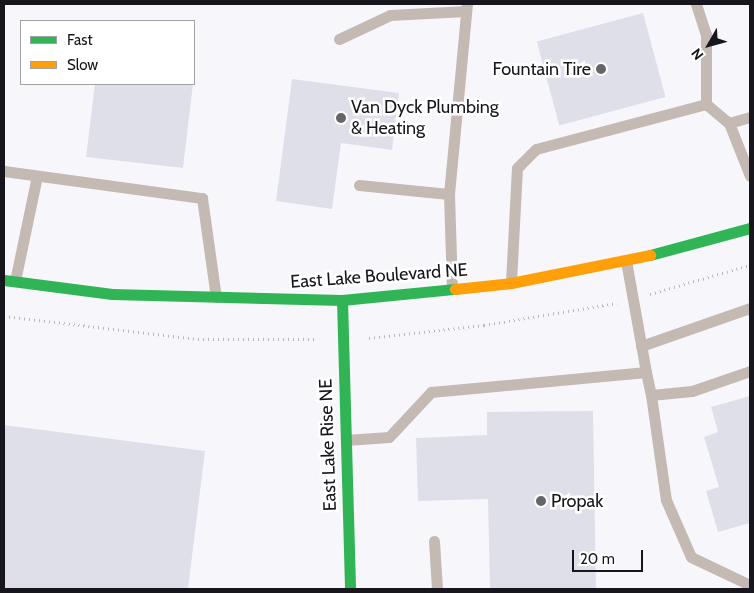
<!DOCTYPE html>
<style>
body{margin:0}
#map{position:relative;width:754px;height:593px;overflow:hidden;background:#f7f7fb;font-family:Cabin,sans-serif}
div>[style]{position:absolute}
.building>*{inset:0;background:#dfdfea;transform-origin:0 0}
.path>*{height:3px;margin-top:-1.5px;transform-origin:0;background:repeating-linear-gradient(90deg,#bcb7b5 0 1px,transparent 0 5px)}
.lane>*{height:11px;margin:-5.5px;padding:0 5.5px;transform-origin:5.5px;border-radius:5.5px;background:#c4bab3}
.fast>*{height:11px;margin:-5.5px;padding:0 5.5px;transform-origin:5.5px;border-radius:5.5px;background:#30b455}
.slow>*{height:11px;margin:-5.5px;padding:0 5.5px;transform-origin:5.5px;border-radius:5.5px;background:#ff9f0a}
.dots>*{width:14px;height:14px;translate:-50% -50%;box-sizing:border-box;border:2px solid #fff;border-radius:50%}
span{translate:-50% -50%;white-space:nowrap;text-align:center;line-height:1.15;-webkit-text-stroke:5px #fff;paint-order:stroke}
.poi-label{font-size:18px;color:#16161c}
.right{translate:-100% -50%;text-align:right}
.left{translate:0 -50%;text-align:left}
.street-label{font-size:18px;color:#16161c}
.frame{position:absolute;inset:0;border:5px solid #16161c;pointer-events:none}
.legend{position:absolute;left:20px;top:20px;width:175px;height:65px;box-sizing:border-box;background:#fff;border:1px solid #a2a2a4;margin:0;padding:6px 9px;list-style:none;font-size:15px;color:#16161c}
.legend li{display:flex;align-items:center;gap:10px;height:25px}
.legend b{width:25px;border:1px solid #a2a2a4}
.north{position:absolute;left:684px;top:20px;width:50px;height:50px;-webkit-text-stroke:4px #fff;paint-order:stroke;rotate:232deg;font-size:14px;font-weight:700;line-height:20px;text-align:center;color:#16161c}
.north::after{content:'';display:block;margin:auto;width:18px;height:22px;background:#16161c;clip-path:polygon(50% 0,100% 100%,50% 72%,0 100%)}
.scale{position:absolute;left:572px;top:550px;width:71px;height:22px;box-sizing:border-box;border:2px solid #16161c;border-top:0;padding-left:6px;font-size:15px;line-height:18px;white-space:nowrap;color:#16161c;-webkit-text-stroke:4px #fff;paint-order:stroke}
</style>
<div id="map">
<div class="building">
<i style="left:643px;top:13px;width:87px;height:110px;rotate:75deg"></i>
<i style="clip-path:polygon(292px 79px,399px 93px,392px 150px,341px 143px,332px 209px,276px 201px)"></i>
<i style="clip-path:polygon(95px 84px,193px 84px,183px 168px,86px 157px)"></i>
<i style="clip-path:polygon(750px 396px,750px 523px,718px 532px,706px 491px,719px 487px,704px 437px,718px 432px,711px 407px)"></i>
<i style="clip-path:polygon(593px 411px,596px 589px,490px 589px,488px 499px,418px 501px,416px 438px,487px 435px,487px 412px)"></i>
<i style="clip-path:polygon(4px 425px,205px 451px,188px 589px,4px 589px)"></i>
</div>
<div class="path">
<i style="left:650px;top:294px;width:104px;rotate:-16.2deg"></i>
<i style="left:4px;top:316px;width:195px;rotate:6.8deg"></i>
<i style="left:198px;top:339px;width:120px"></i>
<i style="left:369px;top:338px;width:116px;rotate:-6.4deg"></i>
<i style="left:484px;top:325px;width:135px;rotate:-9.4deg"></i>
</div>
<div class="lane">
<i style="left:696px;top:4px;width:32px;rotate:72deg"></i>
<i style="left:706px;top:34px;width:70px;rotate:90deg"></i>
<i style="left:339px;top:39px;width:56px;rotate:-25.2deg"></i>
<i style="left:390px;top:15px;width:76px;rotate:-3deg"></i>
<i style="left:729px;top:123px;width:22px;rotate:-16deg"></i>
<i style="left:4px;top:171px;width:200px;rotate:7.8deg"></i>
<i style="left:202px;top:198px;width:100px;rotate:82deg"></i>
<i style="left:359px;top:185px;width:90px;rotate:5.7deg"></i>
<i style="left:449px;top:194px;width:94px;rotate:88.2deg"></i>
<i style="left:449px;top:194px;width:191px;rotate:-84.6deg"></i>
<i style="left:15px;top:281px;width:107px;rotate:-78.2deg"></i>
<i style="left:511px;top:282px;width:114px;rotate:-87deg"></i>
<i style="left:517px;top:168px;width:27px;rotate:-45deg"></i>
<i style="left:536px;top:149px;width:176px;rotate:-14.8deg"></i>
<i style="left:706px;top:104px;width:30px;rotate:40deg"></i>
<i style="left:729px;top:123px;width:57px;rotate:68.4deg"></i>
<i style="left:641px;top:346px;width:115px;rotate:-19.2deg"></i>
<i style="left:646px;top:372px;width:24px;rotate:78deg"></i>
<i style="left:651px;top:395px;width:41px;rotate:-5.6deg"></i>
<i style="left:692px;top:391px;width:61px;rotate:-19deg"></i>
<i style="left:651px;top:395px;width:106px;rotate:81.9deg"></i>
<i style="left:666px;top:500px;width:62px;rotate:66.3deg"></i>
<i style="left:691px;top:557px;width:65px;rotate:25.4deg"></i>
<i style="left:346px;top:440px;width:43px;rotate:-4deg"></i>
<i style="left:389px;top:437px;width:62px;rotate:-47deg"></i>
<i style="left:431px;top:392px;width:216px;rotate:-5.3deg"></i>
<i style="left:646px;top:372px;width:113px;rotate:-100.2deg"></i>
<i style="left:434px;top:541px;width:48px;rotate:86.4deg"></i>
</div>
<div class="fast">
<i style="left:650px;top:255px;width:104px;rotate:-15.1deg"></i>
<i style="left:4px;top:280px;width:109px;rotate:7.4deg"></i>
<i style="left:112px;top:294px;width:230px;rotate:1.5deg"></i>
<i style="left:342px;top:300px;width:114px;rotate:-5.6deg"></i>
<i style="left:342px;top:300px;width:289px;rotate:88.4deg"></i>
</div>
<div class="slow">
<i style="left:455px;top:289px;width:56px;rotate:-6.1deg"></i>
<i style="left:511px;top:283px;width:142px;rotate:-11.4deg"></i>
</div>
<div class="dots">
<i style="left:601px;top:69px;background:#65656a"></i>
<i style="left:341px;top:118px;background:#65656a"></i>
<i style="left:541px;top:501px;background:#65656a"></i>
</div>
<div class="poi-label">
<span class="right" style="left:591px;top:69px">Fountain Tire</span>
<span class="left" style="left:351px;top:118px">Van Dyck Plumbing<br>&amp; Heating</span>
<span class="left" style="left:551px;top:501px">Propak</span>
</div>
<div class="street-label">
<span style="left:379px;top:276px;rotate:-4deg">East Lake Boulevard NE</span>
<span style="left:328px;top:445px;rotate:-92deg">East Lake Rise NE</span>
</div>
<div class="frame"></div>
<ul class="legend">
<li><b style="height:6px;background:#30b455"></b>Fast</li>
<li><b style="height:6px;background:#ff9f0a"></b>Slow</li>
</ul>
<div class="north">N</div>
<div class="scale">20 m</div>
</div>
